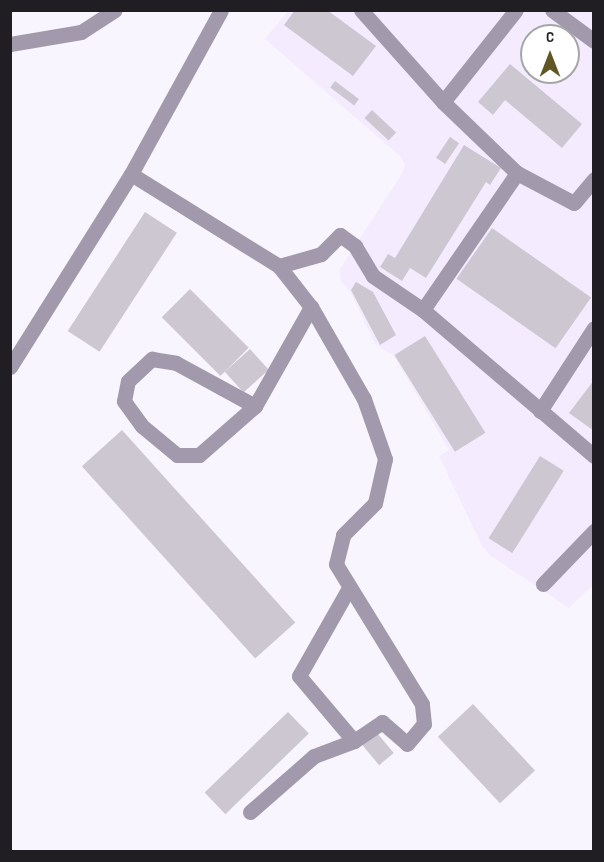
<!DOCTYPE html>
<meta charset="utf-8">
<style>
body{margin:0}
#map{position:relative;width:604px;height:862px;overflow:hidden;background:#f9f5fe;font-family:"Sofia Sans Condensed",sans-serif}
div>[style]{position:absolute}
.built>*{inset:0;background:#f5ebfe}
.building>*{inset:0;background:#cdc7d2;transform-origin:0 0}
.minor>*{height:15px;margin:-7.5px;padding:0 7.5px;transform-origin:7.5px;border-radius:7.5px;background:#a399ac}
span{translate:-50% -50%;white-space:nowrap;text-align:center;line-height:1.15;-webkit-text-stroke:5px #fff;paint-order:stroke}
.frame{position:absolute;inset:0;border:12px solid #201e22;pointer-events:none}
.north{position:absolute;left:520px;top:24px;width:60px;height:60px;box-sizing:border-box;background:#fff;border:2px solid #a6a5a7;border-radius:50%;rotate:0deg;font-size:16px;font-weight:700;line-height:24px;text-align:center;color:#201e22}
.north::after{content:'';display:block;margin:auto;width:21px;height:27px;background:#605623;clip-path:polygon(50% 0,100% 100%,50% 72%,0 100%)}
</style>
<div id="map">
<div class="built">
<i style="clip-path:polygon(evenodd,288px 11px,593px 11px,594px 584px,569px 608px,491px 556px,482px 546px,439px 456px,449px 450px,394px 356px,375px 344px,350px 291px,341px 281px,339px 270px,400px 177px,405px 166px,402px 158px,265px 39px,288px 11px,532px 36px,568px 36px,568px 72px,532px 72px,532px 36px)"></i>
</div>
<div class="building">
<i style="clip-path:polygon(295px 10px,327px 10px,376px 46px,353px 76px,284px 25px)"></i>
<i style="clip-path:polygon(510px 64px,582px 124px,562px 148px,505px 100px,493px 115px,478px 102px)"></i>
<i style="left:335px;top:81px;width:30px;height:8px;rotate:37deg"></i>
<i style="left:372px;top:110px;width:33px;height:11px;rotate:43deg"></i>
<i style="left:450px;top:137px;width:11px;height:25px;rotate:34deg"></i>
<i style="clip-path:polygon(464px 145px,501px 168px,490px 185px,486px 182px,426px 278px,410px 268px,402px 281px,380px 267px,388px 254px,395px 258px)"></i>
<i style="left:145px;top:212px;width:38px;height:142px;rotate:33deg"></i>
<i style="left:492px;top:228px;width:121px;height:62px;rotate:35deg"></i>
<i style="clip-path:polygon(356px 282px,373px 292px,396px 335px,380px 345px,351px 290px)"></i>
<i style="left:190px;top:289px;width:83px;height:40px;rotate:45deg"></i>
<i style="left:425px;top:336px;width:114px;height:36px;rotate:58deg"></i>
<i style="left:250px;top:349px;width:28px;height:34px;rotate:48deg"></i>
<i style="clip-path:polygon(594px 380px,594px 431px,569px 413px)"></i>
<i style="left:122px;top:430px;width:259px;height:54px;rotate:48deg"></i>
<i style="left:540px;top:456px;width:28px;height:97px;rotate:32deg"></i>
<i style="left:473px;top:704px;width:91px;height:48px;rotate:47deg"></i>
<i style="left:288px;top:712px;width:30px;height:116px;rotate:46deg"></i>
<i style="left:377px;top:733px;width:26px;height:19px;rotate:50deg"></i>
</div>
<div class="minor">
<i style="left:361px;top:10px;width:123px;rotate:48.3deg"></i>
<i style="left:443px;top:102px;width:103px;rotate:43.8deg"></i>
<i style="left:517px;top:173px;width:166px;rotate:124.5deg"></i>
<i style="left:423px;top:310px;width:225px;rotate:40.5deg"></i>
<i style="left:552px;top:10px;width:52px;rotate:36.4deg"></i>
<i style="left:10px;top:44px;width:72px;rotate:-9.6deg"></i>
<i style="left:81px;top:32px;width:40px;rotate:-32.9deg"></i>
<i style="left:443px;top:102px;width:117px;rotate:-51.6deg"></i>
<i style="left:517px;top:173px;width:64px;rotate:27.8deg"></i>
<i style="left:574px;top:203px;width:31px;rotate:-50deg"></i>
<i style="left:131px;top:174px;width:174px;rotate:31.9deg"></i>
<i style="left:279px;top:266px;width:44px;rotate:-15.9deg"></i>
<i style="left:321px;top:254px;width:27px;rotate:-45deg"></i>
<i style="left:340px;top:235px;width:19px;rotate:36deg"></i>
<i style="left:355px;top:246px;width:35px;rotate:59deg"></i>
<i style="left:373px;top:276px;width:60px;rotate:34.2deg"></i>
<i style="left:10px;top:367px;width:228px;rotate:-57.9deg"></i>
<i style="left:131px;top:174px;width:187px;rotate:-61.2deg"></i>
<i style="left:255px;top:406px;width:74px;rotate:138.8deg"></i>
<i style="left:199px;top:455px;width:22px;rotate:180deg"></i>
<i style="left:177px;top:455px;width:45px;rotate:-140.4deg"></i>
<i style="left:142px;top:426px;width:31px;rotate:-126deg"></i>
<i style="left:124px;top:401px;width:20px;rotate:-79deg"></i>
<i style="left:128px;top:381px;width:33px;rotate:-43deg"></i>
<i style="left:152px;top:359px;width:24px;rotate:9deg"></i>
<i style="left:176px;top:363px;width:90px;rotate:28.6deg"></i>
<i style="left:255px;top:406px;width:114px;rotate:-60.5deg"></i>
<i style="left:311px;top:307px;width:52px;rotate:-128deg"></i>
<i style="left:540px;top:411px;width:99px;rotate:-57deg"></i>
<i style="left:543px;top:584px;width:74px;rotate:-46.1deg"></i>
<i style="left:349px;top:588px;width:101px;rotate:119.6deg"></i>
<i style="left:299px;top:676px;width:85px;rotate:49.8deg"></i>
<i style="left:250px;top:812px;width:85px;rotate:-41.2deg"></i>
<i style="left:314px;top:756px;width:43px;rotate:-20.6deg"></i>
<i style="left:354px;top:741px;width:34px;rotate:-34deg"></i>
<i style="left:382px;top:722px;width:33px;rotate:41deg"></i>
<i style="left:407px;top:744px;width:26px;rotate:-50deg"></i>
<i style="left:424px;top:724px;width:20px;rotate:-96deg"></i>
<i style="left:422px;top:704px;width:164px;rotate:-121.6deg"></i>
<i style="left:336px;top:564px;width:30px;rotate:-76deg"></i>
<i style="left:343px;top:535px;width:45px;rotate:-45deg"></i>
<i style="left:375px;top:503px;width:45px;rotate:-77.2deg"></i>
<i style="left:385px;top:459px;width:64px;rotate:-109.3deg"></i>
<i style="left:364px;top:399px;width:106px;rotate:-119.9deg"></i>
</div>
<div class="frame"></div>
<div class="north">С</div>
</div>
